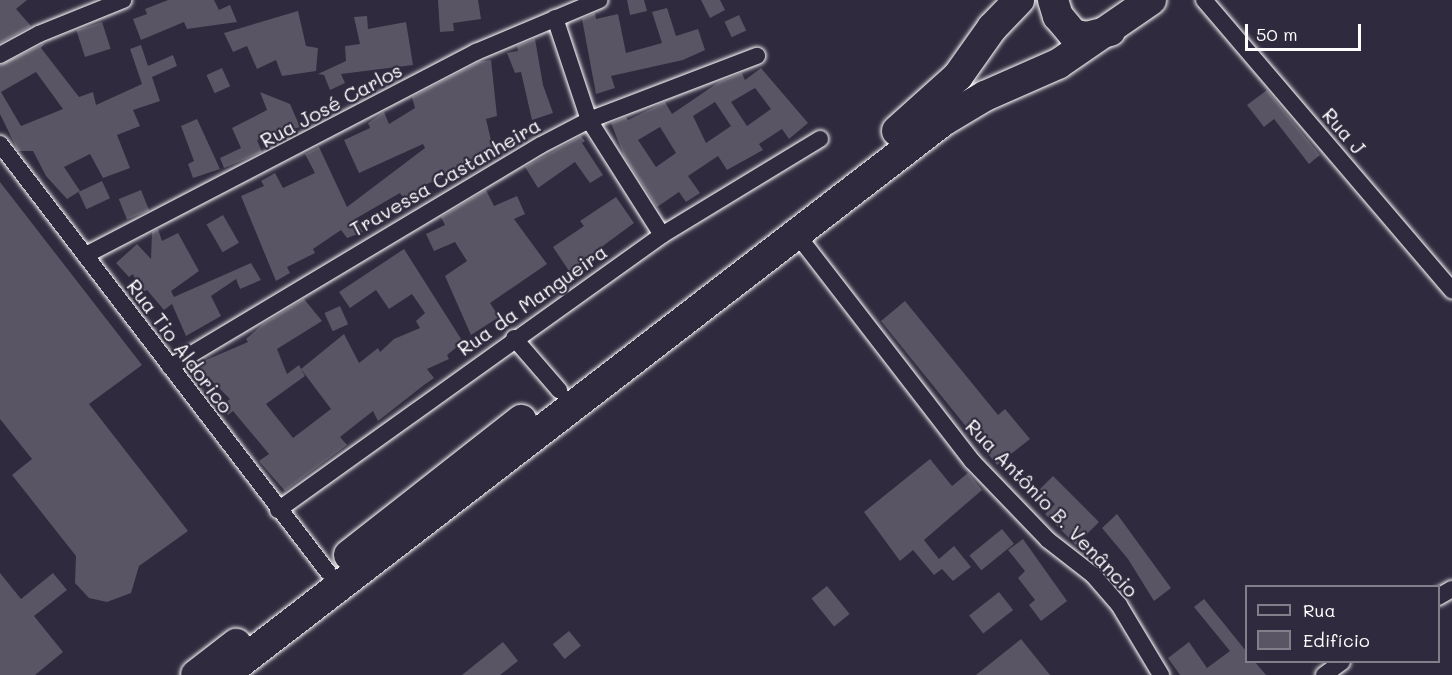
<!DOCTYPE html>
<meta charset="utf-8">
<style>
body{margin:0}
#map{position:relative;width:1452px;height:675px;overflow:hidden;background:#2f2a3d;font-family:Mali,sans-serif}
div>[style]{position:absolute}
.building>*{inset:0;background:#595564;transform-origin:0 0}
.roads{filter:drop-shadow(0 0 2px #fff) drop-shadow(0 0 2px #fff)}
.street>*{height:16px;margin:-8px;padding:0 8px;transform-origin:8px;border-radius:8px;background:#2f2a3d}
.highway>*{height:30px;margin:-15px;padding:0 15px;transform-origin:15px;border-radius:15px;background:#2f2a3d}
span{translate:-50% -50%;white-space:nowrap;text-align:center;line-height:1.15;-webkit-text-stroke:4.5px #2f2a3d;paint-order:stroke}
.street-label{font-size:20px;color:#fff}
.legend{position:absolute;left:1245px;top:585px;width:195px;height:78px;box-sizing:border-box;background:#2f2a3d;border:2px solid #827f8b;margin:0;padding:8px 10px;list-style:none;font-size:18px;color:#fff}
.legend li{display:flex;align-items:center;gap:12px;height:30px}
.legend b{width:30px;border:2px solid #827f8b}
.scale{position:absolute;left:1245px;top:24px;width:116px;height:27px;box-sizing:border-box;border:3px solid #fff;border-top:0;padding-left:8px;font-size:18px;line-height:21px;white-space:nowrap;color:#fff;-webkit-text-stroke:4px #2f2a3d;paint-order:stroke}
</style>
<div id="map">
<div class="building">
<i style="clip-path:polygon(0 0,27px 0,16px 9px,31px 26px,0 43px)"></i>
<i style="clip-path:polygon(168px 0,214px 0,219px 10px,230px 5px,237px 22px,187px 29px,184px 22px,141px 40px,133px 19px,147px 14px,145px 9px)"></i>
<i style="clip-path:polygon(438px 0,478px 0,481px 19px,453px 23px,454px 31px,440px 32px)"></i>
<i style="clip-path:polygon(627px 0,644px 0,647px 11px,630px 15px)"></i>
<i style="clip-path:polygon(701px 0,720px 0,725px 10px,710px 18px)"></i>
<i style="clip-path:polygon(667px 8px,676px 36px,698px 29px,705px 50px,683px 60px,611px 76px,615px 88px,596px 94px,582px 19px,595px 13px,596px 19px,618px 14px,626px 53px,662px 43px,652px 12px)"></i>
<i style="clip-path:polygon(298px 11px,306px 46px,318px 48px,316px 71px,282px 76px,276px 60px,257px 69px,247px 46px,233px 52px,224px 33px)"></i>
<i style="left:739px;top:15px;width:17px;height:16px;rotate:65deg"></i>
<i style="clip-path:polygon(367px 16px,368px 29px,406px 22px,413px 65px,341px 74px,345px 83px,330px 90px,324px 75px,318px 74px,346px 61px,345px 46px,360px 44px,354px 17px)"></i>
<i style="left:102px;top:22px;width:28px;height:27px;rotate:72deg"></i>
<i style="clip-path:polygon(535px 39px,543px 85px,553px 113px,532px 120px,521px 72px,515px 73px,507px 53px,518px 51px,517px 46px)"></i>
<i style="clip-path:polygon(evenodd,45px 43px,41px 48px,79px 97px,93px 92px,96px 105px,142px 84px,130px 49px,141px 45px,148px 66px,173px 55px,177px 66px,152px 77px,160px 101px,133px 110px,140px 126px,117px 135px,130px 168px,103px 178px,90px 154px,64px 167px,80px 191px,67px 199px,46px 176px,33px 151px,18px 151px,0 114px,0 65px,45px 43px,36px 72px,63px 109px,21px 126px,1px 92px,36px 72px)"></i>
<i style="clip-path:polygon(491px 60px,497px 116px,486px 119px,494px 153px,425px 185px,406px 202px,400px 193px,355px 219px,363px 232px,347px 238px,341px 230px,313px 249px,315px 253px,287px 267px,290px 273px,276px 281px,241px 196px,264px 186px,261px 181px,275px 173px,283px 188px,315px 173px,305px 154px,319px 147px,347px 207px,425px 148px,423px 144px,359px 173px,344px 140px,370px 128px,368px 123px,384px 112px,389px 124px,415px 108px,412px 97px,479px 62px)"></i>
<i style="left:222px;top:68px;width:20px;height:17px;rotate:66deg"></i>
<i style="clip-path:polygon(evenodd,761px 68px,808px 123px,789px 139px,782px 129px,759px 144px,763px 150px,727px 170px,718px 156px,688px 176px,700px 193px,686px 202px,679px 192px,657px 207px,624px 156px,611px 123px,626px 117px,628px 120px,665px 102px,672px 114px,719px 82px,742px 73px,745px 80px,761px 68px,755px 88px,771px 109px,747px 126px,731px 102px,755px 88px,761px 68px,715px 102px,731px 126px,706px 143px,693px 116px,715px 102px,761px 68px,660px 127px,676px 153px,656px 167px,638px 140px,660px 127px)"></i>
<i style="clip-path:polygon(1267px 90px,1320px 155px,1309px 164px,1274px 119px,1264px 127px,1247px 105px)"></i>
<i style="clip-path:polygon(260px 92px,290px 104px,300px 127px,257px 140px,262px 152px,224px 168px,220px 158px,241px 148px,232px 128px,267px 110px)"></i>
<i style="clip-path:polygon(197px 119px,220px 169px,193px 178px,188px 164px,194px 161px,181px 126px)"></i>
<i style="clip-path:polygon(581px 136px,585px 141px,582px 143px,603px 175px,590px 183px,575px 162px,538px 188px,525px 167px)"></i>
<i style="left:102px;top:181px;width:19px;height:26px;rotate:65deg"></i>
<i style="clip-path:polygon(0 182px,142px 365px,89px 404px,188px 531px,139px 566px,131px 593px,107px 602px,89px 598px,75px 583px,76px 556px,12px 475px,32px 459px,0 419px)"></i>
<i style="left:141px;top:190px;width:22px;height:24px;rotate:68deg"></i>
<i style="clip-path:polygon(486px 190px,494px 206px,517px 196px,525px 214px,514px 219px,547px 264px,490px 303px,499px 317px,471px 335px,445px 276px,467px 261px,455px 242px,434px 251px,426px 234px,445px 225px,441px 217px)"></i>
<i style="clip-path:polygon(616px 197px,634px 223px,569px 271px,553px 247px,584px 226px,580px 221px)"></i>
<i style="left:223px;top:215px;width:32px;height:19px;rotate:60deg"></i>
<i style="clip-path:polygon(158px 229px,162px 241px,178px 233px,199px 271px,171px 291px,174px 297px,251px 263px,261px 280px,240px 289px,236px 279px,211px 296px,221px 316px,186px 336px,172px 304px,164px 310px,147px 290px,141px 293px,133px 274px,129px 277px,116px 263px,137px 244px,151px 259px,152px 232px)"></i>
<i style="clip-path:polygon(evenodd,404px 249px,463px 342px,447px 355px,449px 359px,427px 369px,434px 378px,424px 385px,378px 421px,373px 411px,340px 437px,347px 445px,285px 491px,259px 461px,269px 454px,233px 411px,228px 415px,221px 406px,230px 399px,210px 379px,205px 382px,197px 364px,248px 342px,246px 339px,263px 324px,304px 299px,322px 321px,277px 349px,287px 374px,299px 365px,301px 369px,344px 334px,359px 363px,378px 348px,380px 352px,394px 339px,420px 328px,416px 321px,425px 313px,412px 294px,389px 309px,376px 290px,350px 308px,339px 292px,404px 249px,301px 369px,331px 409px,293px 438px,266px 404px,305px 376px,301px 369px)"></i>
<i style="clip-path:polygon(905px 301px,998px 415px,1005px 409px,1030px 439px,997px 465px,881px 321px)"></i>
<i style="left:340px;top:306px;width:20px;height:17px;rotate:66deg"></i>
<i style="clip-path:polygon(930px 459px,952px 486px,968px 473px,982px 490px,924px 540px,939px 559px,954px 546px,971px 567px,953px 581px,942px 569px,934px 575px,913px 550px,900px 561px,864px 512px)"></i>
<i style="clip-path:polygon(1053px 476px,1099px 522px,1076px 545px,1045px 514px,1055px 504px,1040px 489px)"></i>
<i style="clip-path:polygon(1117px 514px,1171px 588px,1154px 601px,1128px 559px,1102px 528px)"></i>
<i style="left:1002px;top:529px;width:19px;height:42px;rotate:51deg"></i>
<i style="clip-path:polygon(1023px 539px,1067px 601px,1041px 621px,1029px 605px,1035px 600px,1018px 578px,1025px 571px,1008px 550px)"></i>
<i style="clip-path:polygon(0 573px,21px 599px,53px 573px,67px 590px,34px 616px,63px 652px,35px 675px,0 675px)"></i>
<i style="left:827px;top:586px;width:36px;height:20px;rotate:51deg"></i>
<i style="left:999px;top:592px;width:23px;height:38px;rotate:52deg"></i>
<i style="clip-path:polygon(1204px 599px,1246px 651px,1246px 662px,1255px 662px,1266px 675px,1180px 675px,1168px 658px,1189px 642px,1207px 668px,1230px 651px,1194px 607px)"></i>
<i style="left:569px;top:631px;width:19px;height:21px;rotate:51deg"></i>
<i style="clip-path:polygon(1021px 639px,1050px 675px,976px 675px)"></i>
<i style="clip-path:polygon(503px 642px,518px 661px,500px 675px,462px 675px)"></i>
</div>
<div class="roads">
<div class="street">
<i style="left:1204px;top:0;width:382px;rotate:49.5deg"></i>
<i style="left:555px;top:18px;width:108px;rotate:71.6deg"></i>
<i style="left:589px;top:120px;width:136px;rotate:57.6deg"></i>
<i style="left:0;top:55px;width:44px;rotate:-28.3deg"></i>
<i style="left:39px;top:34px;width:91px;rotate:-22deg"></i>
<i style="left:0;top:144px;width:539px;rotate:52.54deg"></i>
<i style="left:795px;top:232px;width:289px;rotate:52.3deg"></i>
<i style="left:972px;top:461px;width:110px;rotate:46.1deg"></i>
<i style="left:1048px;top:540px;width:57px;rotate:37.9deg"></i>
<i style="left:1093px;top:575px;width:40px;rotate:49deg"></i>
<i style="left:1119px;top:605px;width:82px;rotate:59deg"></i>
<i style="left:86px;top:255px;width:440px;rotate:-27.5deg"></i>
<i style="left:476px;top:52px;width:134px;rotate:-22.8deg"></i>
<i style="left:514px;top:338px;width:69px;rotate:49.1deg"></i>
<i style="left:170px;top:367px;width:432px;rotate:-30.9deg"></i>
<i style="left:541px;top:145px;width:54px;rotate:-27.5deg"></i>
<i style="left:589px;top:120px;width:180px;rotate:-20.9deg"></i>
<i style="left:278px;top:510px;width:472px;rotate:-35.6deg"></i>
<i style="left:662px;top:235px;width:185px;rotate:-31.3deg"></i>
<i style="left:1438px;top:597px;width:16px;rotate:-30deg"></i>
<i style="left:1324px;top:675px;width:22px;rotate:-36deg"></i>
</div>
<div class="highway">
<i style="left:1053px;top:0;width:17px;rotate:73deg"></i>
<i style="left:1058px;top:16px;width:23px;rotate:50deg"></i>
<i style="left:1073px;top:34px;width:13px;rotate:13deg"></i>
<i style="left:1086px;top:37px;width:25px;rotate:-14deg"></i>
<i style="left:897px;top:131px;width:82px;rotate:-42deg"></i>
<i style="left:958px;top:76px;width:59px;rotate:-54.7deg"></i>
<i style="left:992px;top:28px;width:39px;rotate:-46deg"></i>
<i style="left:349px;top:555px;width:219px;rotate:-38.1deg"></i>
<i style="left:196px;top:675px;width:51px;rotate:-37.8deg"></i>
<i style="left:224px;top:675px;width:908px;rotate:-37.61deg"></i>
<i style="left:943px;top:121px;width:49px;rotate:-30.8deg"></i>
<i style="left:985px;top:96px;width:80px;rotate:-23.7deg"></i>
<i style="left:1058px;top:64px;width:113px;rotate:-34.5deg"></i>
</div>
</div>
<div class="street-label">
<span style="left:331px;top:105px;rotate:-28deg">Rua José Carlos</span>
<span style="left:1344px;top:131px;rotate:49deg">Rua J</span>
<span style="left:445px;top:177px;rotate:-30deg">Travessa Castanheira</span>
<span style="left:532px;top:300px;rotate:-35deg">Rua da Mangueira</span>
<span style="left:180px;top:346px;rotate:53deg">Rua Tio Aldorico</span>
<span style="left:1052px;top:508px;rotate:46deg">Rua Antônio B. Venâncio</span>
</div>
<ul class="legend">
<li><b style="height:8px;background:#2f2a3d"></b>Rua</li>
<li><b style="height:16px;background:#595564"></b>Edifício</li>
</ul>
<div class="scale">50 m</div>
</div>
